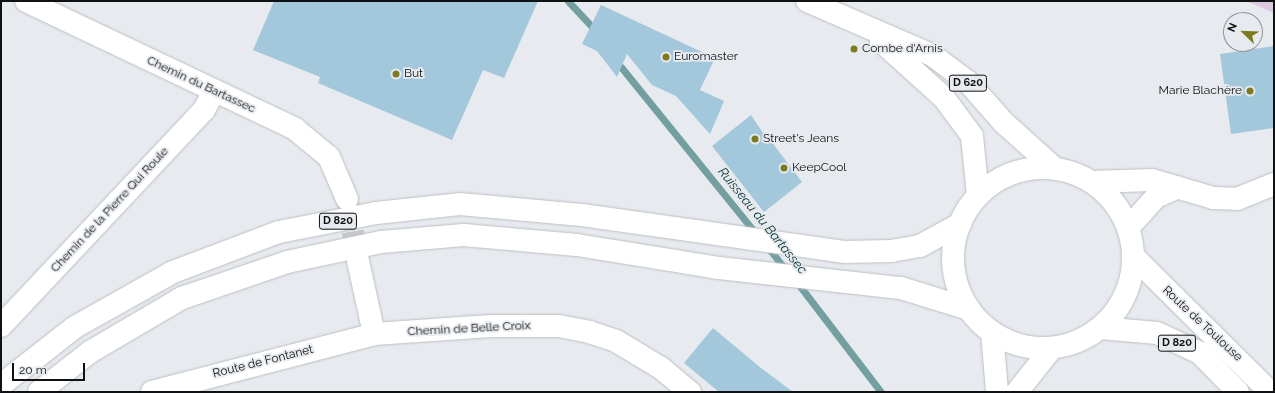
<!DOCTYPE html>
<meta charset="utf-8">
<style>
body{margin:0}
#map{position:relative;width:1275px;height:393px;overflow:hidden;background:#e7eaee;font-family:Raleway,sans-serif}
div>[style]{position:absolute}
.green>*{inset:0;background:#dcc9df}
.stream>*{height:7px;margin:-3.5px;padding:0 3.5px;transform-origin:3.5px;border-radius:3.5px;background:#739fa1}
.building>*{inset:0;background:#a3c8db}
.minor-tunnel>*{height:22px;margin-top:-11px;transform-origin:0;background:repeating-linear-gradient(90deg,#c7c9cd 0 22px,transparent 0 33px)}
.roads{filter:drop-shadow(0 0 1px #bdbfc3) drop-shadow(0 0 1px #bdbfc3)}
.minor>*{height:22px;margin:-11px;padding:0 11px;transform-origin:11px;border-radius:11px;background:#fff}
.primary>*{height:22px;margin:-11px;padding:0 11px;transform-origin:11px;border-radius:11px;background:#fff}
.primary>.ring{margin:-11px;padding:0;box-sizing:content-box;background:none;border:22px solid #fff;border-radius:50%}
.dots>*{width:11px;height:11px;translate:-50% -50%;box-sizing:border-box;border:2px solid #e7eaee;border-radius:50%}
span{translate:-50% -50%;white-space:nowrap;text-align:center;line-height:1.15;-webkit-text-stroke:3.5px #e7eaee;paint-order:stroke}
.shield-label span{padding:1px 3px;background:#e7eaee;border:1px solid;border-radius:3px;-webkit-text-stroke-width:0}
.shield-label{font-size:11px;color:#101112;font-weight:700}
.poi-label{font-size:12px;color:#101112}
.left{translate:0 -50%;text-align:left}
.right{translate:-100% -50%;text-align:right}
.street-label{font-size:12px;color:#101112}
.water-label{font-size:13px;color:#033234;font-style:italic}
.frame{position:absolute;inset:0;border:2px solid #101112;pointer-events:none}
.north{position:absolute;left:1223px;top:12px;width:40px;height:40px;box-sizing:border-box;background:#e7eaee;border:1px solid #919396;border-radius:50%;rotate:293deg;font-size:11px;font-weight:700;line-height:16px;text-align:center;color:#101112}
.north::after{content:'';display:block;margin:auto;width:14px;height:18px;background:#7d7b22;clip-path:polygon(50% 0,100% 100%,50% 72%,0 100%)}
.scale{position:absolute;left:12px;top:363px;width:73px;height:18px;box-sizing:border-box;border:2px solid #101112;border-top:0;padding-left:5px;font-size:12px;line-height:14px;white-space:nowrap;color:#101112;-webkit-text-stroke:3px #e7eaee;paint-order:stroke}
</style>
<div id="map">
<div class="green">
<i style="clip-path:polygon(1246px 1px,1274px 1px,1274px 13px)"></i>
</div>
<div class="stream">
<i style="left:568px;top:1px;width:34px;rotate:47deg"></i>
<i style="left:621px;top:67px;width:216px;rotate:51deg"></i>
<i style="left:767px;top:246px;width:31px;rotate:52deg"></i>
<i style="left:796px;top:281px;width:140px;rotate:52.6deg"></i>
</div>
<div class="building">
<i style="clip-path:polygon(274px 1px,538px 1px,504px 78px,483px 70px,452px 140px,318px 83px,320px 77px,253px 50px)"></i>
<i style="clip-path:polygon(601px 5px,715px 58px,700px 90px,724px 101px,710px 134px,676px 96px,652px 85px,627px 54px,617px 77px,597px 51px,582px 44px)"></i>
<i style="clip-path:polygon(1274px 46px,1274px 128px,1231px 134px,1220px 54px)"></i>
<i style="clip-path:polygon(751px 115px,765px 136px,774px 137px,774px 145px,802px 182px,764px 212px,712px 146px)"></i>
<i style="clip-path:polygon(713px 328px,761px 368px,793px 392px,719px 392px,684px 363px)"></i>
</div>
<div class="minor-tunnel">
<i style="left:347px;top:199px;width:63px;rotate:79.9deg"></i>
</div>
<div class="roads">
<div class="minor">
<i style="left:26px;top:1px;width:298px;rotate:25.4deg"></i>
<i style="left:295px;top:129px;width:44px;rotate:39.5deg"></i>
<i style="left:329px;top:157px;width:46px;rotate:66.8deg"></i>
<i style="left:1092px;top:182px;width:60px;rotate:-1.9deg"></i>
<i style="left:1152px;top:180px;width:64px;rotate:16.4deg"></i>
<i style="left:1213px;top:198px;width:24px;rotate:2deg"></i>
<i style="left:1237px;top:199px;width:40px;rotate:-22deg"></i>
<i style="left:1128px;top:228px;width:42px;rotate:-47.9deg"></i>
<i style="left:1156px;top:197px;width:24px;rotate:-24deg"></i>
<i style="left:358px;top:261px;width:75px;rotate:77.6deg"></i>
<i style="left:1px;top:326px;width:296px;rotate:-46.8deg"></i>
<i style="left:204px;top:110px;width:21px;rotate:-62deg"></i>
<i style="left:992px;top:332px;width:60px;rotate:85.2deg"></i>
<i style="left:152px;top:392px;width:229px;rotate:-14.6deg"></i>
<i style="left:374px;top:334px;width:117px;rotate:-3.9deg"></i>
<i style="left:491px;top:326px;width:68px"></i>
<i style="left:559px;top:326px;width:31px;rotate:11deg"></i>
<i style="left:589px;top:332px;width:28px;rotate:18deg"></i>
<i style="left:616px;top:341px;width:52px;rotate:31deg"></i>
<i style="left:661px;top:368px;width:38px;rotate:40deg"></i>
<i style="left:1017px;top:392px;width:56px;rotate:-51.5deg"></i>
</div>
<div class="primary">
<i style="left:807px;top:1px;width:136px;rotate:23.4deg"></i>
<i style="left:932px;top:55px;width:44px;rotate:36.6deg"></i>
<i style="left:967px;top:81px;width:55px;rotate:48.7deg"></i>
<i style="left:1003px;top:122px;width:69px;rotate:42deg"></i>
<i style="left:881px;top:41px;width:85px;rotate:42.1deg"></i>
<i style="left:944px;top:98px;width:47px;rotate:53.6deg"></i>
<i style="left:972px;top:136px;width:60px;rotate:84.3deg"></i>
<i class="ring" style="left:953px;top:168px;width:158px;height:158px"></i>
<i style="left:1133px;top:256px;width:193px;rotate:44.8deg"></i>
<i style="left:1100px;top:328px;width:57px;rotate:5deg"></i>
<i style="left:1157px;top:333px;width:47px;rotate:24.9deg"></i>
<i style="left:1200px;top:353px;width:54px;rotate:45.7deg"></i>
<i style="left:1px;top:385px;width:94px;rotate:-38.1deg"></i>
<i style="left:75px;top:327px;width:112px;rotate:-29.3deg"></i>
<i style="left:173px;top:272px;width:113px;rotate:-20.7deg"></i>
<i style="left:279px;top:232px;width:99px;rotate:-11.1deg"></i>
<i style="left:376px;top:213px;width:84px;rotate:-6.1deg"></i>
<i style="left:460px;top:204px;width:122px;rotate:5.2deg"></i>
<i style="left:582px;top:215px;width:266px;rotate:8deg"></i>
<i style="left:845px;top:252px;width:46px;rotate:-1.2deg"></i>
<i style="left:891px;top:251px;width:29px;rotate:-10deg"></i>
<i style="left:920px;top:246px;width:46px;rotate:-28.8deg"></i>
<i style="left:39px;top:392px;width:65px;rotate:-38.1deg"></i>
<i style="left:90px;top:352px;width:107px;rotate:-30.4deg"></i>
<i style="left:182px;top:298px;width:111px;rotate:-18.9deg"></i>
<i style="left:287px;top:262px;width:96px;rotate:-12deg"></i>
<i style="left:381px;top:242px;width:83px;rotate:-4.8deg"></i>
<i style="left:464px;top:235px;width:113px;rotate:5.1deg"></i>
<i style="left:577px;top:245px;width:144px;rotate:9.2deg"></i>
<i style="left:719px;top:268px;width:183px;rotate:6.3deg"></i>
<i style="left:901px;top:288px;width:71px;rotate:17.2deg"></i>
</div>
</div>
<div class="dots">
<i style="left:854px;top:49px;background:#7d7b22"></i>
<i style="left:666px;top:57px;background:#7d7b22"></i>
<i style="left:396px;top:74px;background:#7d7b22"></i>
<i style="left:1250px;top:91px;background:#7d7b22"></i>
<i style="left:755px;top:139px;background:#7d7b22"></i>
<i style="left:784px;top:168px;background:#7d7b22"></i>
</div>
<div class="shield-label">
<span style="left:968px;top:83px">D 620</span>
<span style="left:338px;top:221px">D 820</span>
<span style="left:1177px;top:343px">D 820</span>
</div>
<div class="poi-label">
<span class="left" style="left:862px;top:49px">Combe d'Arnis</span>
<span class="left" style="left:674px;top:57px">Euromaster</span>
<span class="left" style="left:404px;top:74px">But</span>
<span class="right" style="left:1242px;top:91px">Marie Blachère</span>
<span class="left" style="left:763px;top:139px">Street's Jeans</span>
<span class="left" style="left:792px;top:168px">KeepCool</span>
</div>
<div class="street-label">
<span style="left:201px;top:85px;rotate:25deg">Chemin du Bartassec</span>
<span style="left:110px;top:210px;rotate:-47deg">Chemin de la Pierre Qui Roule</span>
<span style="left:1202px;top:324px;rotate:43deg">Route de Toulouse</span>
<span style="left:469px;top:329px;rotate:-3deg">Chemin de Belle Croix</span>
<span style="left:263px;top:362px;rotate:-14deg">Route de Fontanet</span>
</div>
<div class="water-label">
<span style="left:762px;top:221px;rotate:51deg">Ruisseau du Bartassec</span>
</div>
<div class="frame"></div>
<div class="north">N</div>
<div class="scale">20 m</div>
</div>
